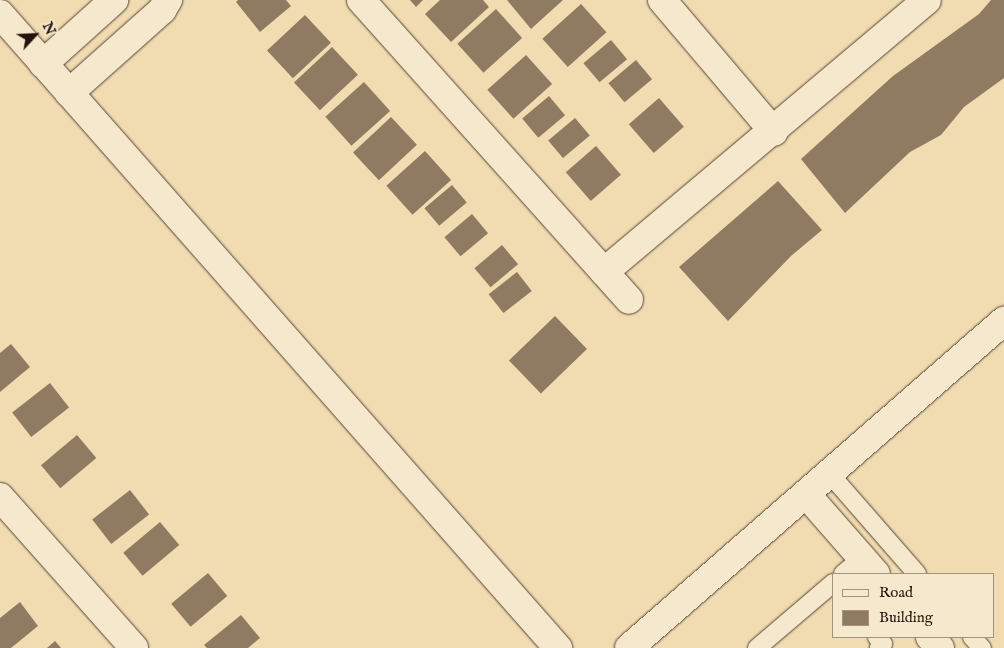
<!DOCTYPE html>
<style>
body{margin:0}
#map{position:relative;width:1004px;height:648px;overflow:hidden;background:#f1dbb1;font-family:"IM FELL English",serif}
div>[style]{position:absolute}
.building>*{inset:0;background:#8e7b61;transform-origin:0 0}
.roads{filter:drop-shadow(0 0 1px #564534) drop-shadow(0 0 1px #564534)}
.lane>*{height:18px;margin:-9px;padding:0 9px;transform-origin:9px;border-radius:9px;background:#f6e8cc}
.street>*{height:28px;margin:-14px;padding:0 14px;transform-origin:14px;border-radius:14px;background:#f6e8cc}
span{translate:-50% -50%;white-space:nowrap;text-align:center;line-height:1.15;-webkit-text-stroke:4px #f6e8cc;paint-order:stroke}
.legend{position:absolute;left:832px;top:573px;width:162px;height:65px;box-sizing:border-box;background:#f6e8cc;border:1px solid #a2937e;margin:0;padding:6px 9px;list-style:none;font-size:15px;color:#23130a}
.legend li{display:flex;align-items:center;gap:10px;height:25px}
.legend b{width:25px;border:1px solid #a2937e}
.north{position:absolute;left:10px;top:10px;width:50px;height:50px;-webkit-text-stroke:4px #f6e8cc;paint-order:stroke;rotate:65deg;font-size:14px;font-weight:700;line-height:20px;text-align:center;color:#23130a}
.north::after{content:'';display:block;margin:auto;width:18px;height:22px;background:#23130a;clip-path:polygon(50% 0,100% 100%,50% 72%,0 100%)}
</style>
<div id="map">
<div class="building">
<i style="clip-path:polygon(238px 0,286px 0,291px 6px,260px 32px,236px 2px)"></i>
<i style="clip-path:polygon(410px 0,423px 0,416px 7px)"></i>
<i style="clip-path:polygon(440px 0,483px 0,489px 7px,451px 42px,425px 14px)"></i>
<i style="clip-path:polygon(507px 0,563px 0,531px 29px)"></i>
<i style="clip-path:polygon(991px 0,1004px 0,1004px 78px,964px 107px,941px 135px,910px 152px,845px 213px,801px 159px,893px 76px,979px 14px)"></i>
<i style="left:581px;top:4px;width:38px;height:52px;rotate:48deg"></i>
<i style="left:496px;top:9px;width:39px;height:52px;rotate:48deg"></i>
<i style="left:305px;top:15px;width:38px;height:52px;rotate:47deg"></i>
<i style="left:611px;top:40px;width:25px;height:36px;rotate:50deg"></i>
<i style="left:332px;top:47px;width:38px;height:52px;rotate:47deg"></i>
<i style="left:526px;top:55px;width:39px;height:52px;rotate:48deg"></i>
<i style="left:636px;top:60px;width:25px;height:36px;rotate:50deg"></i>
<i style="left:364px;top:82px;width:39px;height:52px;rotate:48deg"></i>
<i style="left:549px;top:96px;width:25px;height:35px;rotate:50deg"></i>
<i style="left:659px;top:98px;width:38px;height:40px;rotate:49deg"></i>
<i style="left:391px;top:117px;width:38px;height:52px;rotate:47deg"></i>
<i style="left:575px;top:118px;width:23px;height:35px;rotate:50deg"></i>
<i style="left:596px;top:146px;width:38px;height:40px;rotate:49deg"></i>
<i style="left:425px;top:151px;width:39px;height:52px;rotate:48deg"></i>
<i style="clip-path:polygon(778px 181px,822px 230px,791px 256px,728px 321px,679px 267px)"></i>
<i style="left:452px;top:185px;width:23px;height:36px;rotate:50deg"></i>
<i style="left:472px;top:214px;width:25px;height:36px;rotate:50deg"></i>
<i style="left:502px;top:245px;width:25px;height:36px;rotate:50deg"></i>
<i style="left:517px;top:272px;width:24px;height:36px;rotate:52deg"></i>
<i style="left:555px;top:316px;width:46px;height:64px;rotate:46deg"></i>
<i style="clip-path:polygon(11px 344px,30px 367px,0 392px,0 353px)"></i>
<i style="left:50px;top:383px;width:31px;height:48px;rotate:52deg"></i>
<i style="left:77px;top:435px;width:30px;height:47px;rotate:50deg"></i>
<i style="left:130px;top:490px;width:31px;height:48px;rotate:52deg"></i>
<i style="left:160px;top:522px;width:30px;height:48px;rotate:50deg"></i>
<i style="left:208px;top:573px;width:30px;height:48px;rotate:50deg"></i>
<i style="clip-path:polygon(20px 602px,38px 626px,11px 648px,0 648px,0 618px)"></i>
<i style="clip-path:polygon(241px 615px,260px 638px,248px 648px,207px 648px,204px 645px)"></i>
<i style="clip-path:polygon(55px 641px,61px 648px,47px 648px)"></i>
</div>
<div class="roads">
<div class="lane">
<i style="left:829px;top:473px;width:134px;rotate:48.9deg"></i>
<i style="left:843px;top:574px;width:25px;rotate:-40deg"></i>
<i style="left:877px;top:637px;width:9px;rotate:49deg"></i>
<i style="left:883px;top:644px;width:6px;rotate:135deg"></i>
<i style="left:972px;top:637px;width:15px;rotate:48deg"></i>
<i style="left:757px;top:648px;width:100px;rotate:-40.5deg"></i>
</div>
<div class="street">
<i style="left:361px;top:0;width:402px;rotate:48.2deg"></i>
<i style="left:662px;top:0;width:173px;rotate:49.7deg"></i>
<i style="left:0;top:14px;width:845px;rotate:48.65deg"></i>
<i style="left:43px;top:64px;width:96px;rotate:-42deg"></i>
<i style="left:69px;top:93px;width:125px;rotate:-41.7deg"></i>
<i style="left:162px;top:10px;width:12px;rotate:-59deg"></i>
<i style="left:604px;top:272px;width:422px;rotate:-40.1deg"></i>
<i style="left:806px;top:494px;width:106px;rotate:48.8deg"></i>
<i style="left:0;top:497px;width:202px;rotate:48.4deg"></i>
<i style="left:930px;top:637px;width:15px;rotate:48deg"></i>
<i style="left:629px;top:648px;width:498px;rotate:-41.1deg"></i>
</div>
</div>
<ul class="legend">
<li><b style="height:6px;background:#f6e8cc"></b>Road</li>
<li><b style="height:14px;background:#8e7b61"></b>Building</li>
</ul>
<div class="north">N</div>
</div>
